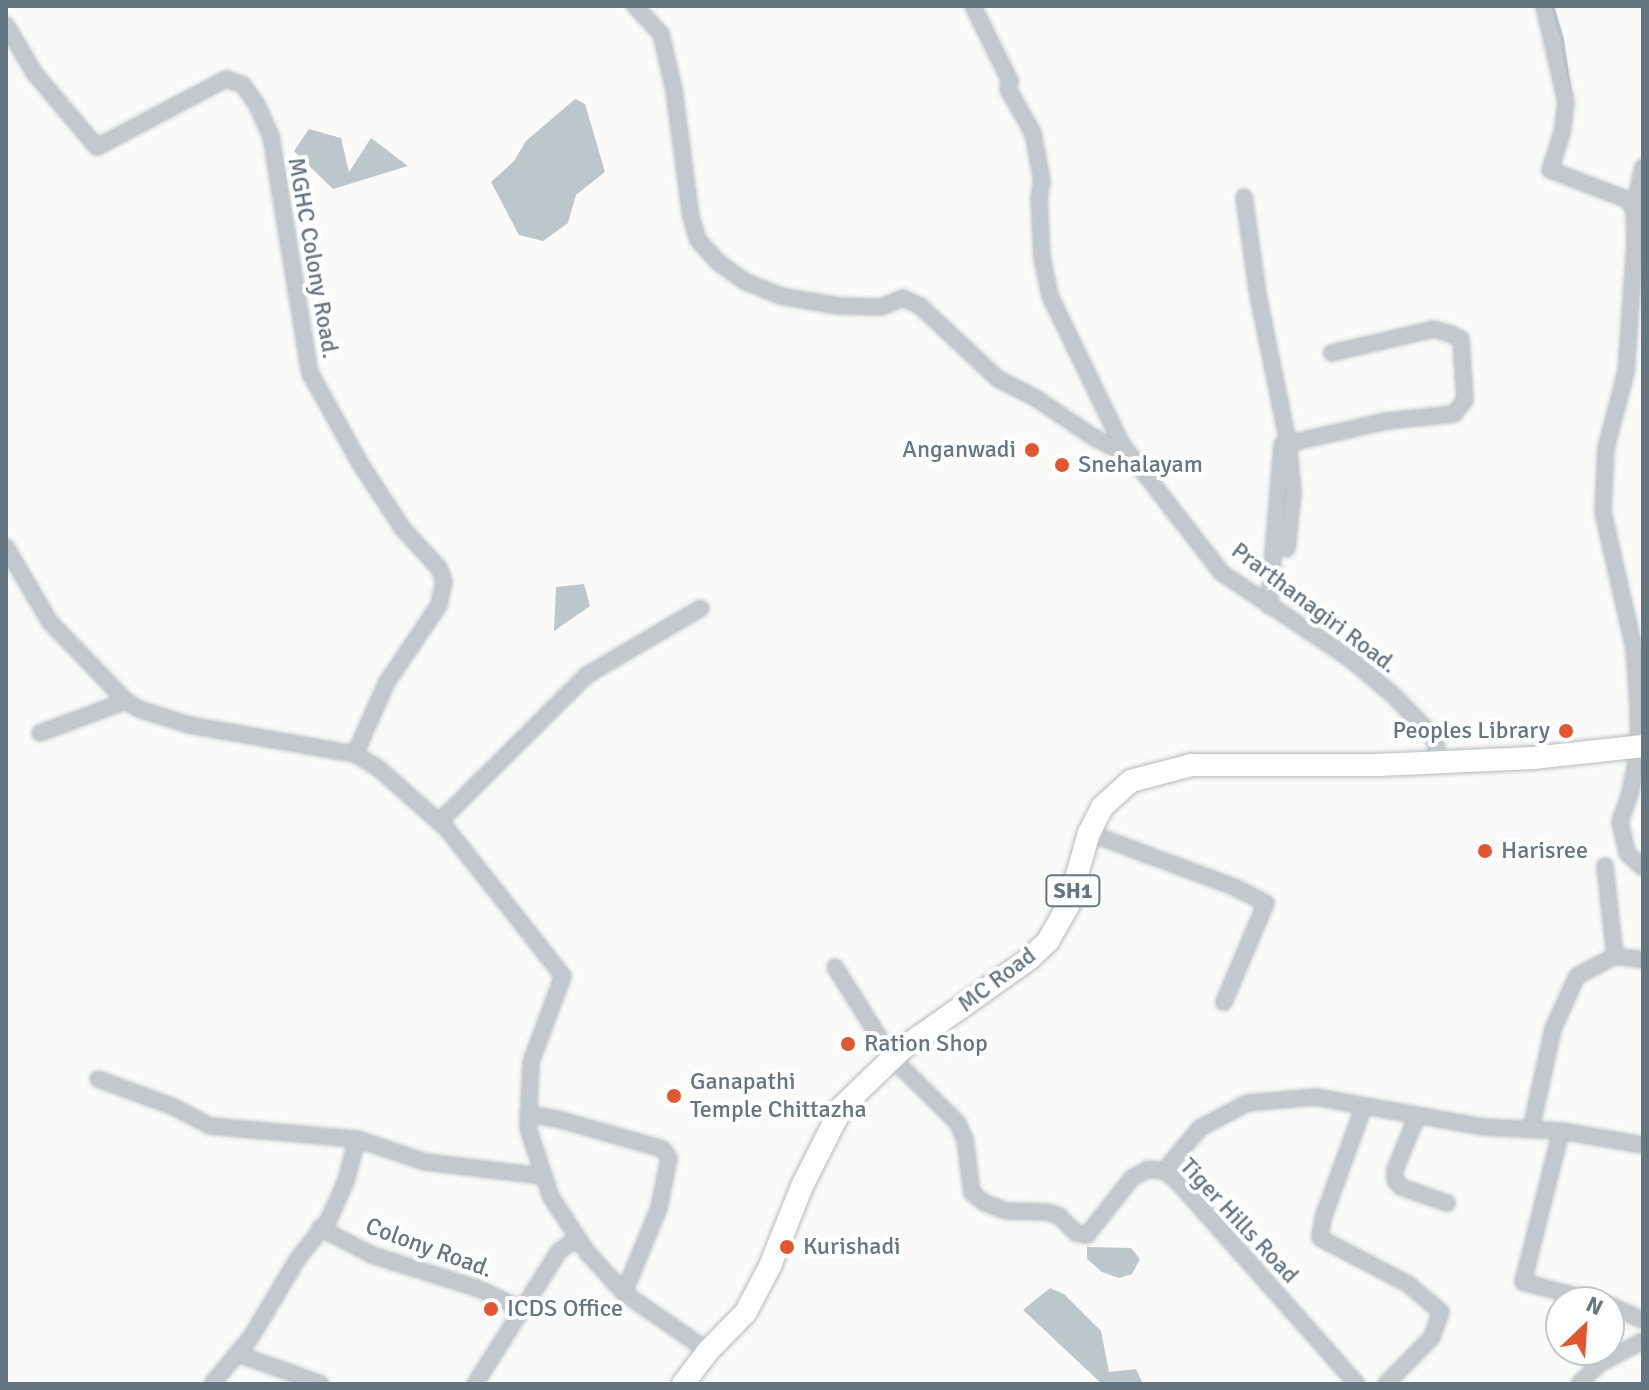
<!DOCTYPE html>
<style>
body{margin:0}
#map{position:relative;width:1649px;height:1390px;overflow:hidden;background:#fafaf8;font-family:Signika,sans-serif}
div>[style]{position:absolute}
.water>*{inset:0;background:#bbc7cb}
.stream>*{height:4px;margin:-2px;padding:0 2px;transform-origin:2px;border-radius:2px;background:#bbc7cb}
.roads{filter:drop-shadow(0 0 2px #b5babe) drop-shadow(0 0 2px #b5babe)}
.street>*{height:14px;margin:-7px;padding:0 7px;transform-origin:7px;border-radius:7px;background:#c3c8cc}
.primary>*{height:22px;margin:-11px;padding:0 11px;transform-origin:11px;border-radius:11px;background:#fff}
.dots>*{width:22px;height:22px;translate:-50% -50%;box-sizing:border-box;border:4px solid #fff;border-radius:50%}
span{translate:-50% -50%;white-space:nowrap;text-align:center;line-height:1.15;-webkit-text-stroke:8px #fff;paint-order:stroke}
.shield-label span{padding:2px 6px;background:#fff;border:2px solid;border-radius:6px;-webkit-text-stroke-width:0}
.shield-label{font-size:22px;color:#657683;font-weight:700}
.street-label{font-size:24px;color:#657683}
.poi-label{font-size:24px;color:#657683}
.right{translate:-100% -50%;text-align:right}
.left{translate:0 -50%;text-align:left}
.frame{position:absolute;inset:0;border:8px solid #657683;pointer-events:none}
.north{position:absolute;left:1545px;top:1286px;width:80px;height:80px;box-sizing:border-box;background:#fff;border:2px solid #c1c8cd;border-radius:50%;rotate:25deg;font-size:22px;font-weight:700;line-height:32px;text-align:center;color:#657683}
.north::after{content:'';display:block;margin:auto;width:28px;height:36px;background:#e4572e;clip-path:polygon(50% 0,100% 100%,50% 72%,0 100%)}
</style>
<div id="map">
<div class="water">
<i style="clip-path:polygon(575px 99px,585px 104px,605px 172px,576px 195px,568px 223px,543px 241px,519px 235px,491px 182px,514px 161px,526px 141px)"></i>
<i style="clip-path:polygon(309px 129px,341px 138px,349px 172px,371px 138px,408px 166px,333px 189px,294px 151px)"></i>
<i style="clip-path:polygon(584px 584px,590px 606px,554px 631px,556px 587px)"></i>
<i style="clip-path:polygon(1087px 1247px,1131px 1248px,1140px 1259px,1132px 1274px,1119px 1278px,1102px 1272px,1087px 1259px)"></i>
<i style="clip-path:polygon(1050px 1288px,1064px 1294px,1101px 1331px,1109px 1372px,1136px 1369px,1143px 1384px,1102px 1384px,1023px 1310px)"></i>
</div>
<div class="stream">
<i style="left:1552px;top:6px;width:34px;rotate:73deg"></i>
<i style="left:1562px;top:39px;width:58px;rotate:82deg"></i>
</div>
<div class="roads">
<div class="street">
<i style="left:635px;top:6px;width:38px;rotate:47deg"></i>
<i style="left:661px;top:34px;width:57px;rotate:76.9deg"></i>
<i style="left:674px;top:90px;width:128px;rotate:82.4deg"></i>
<i style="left:691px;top:217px;width:24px;rotate:73deg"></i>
<i style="left:698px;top:240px;width:30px;rotate:48deg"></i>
<i style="left:718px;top:262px;width:34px;rotate:36deg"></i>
<i style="left:746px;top:282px;width:37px;rotate:22deg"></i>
<i style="left:780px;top:296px;width:60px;rotate:9.6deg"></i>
<i style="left:839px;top:306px;width:42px;rotate:1.4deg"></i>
<i style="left:881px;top:307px;width:24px;rotate:-22deg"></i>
<i style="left:903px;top:298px;width:19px;rotate:25deg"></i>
<i style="left:920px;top:306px;width:107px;rotate:43.1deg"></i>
<i style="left:998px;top:379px;width:40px;rotate:26.6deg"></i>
<i style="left:1034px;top:397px;width:71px;rotate:34.1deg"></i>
<i style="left:1093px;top:437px;width:39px;rotate:27deg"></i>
<i style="left:973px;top:6px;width:84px;rotate:63.7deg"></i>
<i style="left:1010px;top:81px;width:8px;rotate:104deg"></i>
<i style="left:1008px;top:89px;width:51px;rotate:60.4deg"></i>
<i style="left:1033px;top:133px;width:49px;rotate:79.4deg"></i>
<i style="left:1042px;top:181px;width:17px;rotate:100deg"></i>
<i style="left:1039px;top:198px;width:60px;rotate:87.1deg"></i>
<i style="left:1042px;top:258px;width:39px;rotate:78deg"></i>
<i style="left:1050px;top:296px;width:163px;rotate:64.2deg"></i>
<i style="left:1121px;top:443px;width:165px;rotate:52.2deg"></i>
<i style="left:1222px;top:573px;width:153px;rotate:33.8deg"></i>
<i style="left:1349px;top:658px;width:57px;rotate:40.1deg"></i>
<i style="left:1393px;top:695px;width:57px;rotate:45.7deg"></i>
<i style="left:1433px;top:736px;width:27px;rotate:73deg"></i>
<i style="left:1544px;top:6px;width:98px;rotate:77.1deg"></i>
<i style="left:1566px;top:102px;width:31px;rotate:97deg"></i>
<i style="left:1562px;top:133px;width:39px;rotate:108deg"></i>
<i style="left:1550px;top:170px;width:81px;rotate:20.9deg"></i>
<i style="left:1626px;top:199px;width:12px;rotate:48deg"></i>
<i style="left:6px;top:25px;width:57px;rotate:59.4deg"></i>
<i style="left:35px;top:74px;width:96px;rotate:49.7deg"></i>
<i style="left:97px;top:147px;width:146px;rotate:-27.8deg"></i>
<i style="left:226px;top:79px;width:18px;rotate:19deg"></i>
<i style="left:243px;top:85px;width:24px;rotate:55deg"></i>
<i style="left:257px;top:105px;width:34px;rotate:66deg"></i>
<i style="left:271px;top:136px;width:240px;rotate:80.7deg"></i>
<i style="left:310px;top:373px;width:105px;rotate:61deg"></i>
<i style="left:361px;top:465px;width:77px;rotate:56.7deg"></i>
<i style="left:403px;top:529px;width:53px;rotate:47.3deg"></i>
<i style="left:439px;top:568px;width:14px;rotate:69deg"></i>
<i style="left:444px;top:581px;width:25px;rotate:102deg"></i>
<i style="left:439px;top:605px;width:93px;rotate:124deg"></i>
<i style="left:387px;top:682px;width:79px;rotate:114deg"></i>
<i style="left:1643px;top:167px;width:44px;rotate:101.8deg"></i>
<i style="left:1634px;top:210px;width:34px;rotate:88deg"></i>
<i style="left:1635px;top:244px;width:128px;rotate:94deg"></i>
<i style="left:1626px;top:372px;width:79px;rotate:104.7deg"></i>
<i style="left:1606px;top:448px;width:64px;rotate:92.7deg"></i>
<i style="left:1603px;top:512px;width:139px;rotate:77.2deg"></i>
<i style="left:1634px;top:648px;width:55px;rotate:85.8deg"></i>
<i style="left:1638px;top:703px;width:44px;rotate:88.7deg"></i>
<i style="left:1639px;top:747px;width:48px;rotate:100.8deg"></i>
<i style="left:1630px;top:794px;width:30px;rotate:110deg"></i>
<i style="left:1620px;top:822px;width:32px;rotate:77deg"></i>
<i style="left:1627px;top:853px;width:22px;rotate:43deg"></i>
<i style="left:1244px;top:197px;width:99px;rotate:81.9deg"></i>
<i style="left:1258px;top:295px;width:151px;rotate:78.5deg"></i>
<i style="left:1288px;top:443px;width:49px;rotate:84.2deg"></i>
<i style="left:1293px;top:492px;width:57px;rotate:96deg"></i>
<i style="left:6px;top:547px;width:86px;rotate:59.8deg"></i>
<i style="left:49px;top:621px;width:111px;rotate:46.1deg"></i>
<i style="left:126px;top:701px;width:15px;rotate:32deg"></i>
<i style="left:139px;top:709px;width:52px;rotate:17.7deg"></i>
<i style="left:189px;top:725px;width:169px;rotate:9.9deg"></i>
<i style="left:355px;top:754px;width:27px;rotate:31deg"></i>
<i style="left:378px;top:768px;width:92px;rotate:41.5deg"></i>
<i style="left:447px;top:829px;width:187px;rotate:51.7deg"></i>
<i style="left:563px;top:976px;width:92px;rotate:110.4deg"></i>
<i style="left:531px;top:1062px;width:66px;rotate:92.6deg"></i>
<i style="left:528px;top:1128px;width:73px;rotate:71.6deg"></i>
<i style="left:551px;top:1197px;width:66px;rotate:56.8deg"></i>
<i style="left:587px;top:1252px;width:55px;rotate:47.9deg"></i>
<i style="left:624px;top:1293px;width:102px;rotate:34.6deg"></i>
<i style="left:1269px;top:606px;width:162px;rotate:-85.4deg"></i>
<i style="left:1282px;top:445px;width:108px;rotate:-12.9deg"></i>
<i style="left:1387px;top:421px;width:67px;rotate:-6deg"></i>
<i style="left:1454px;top:414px;width:18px;rotate:-52deg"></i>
<i style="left:1465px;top:400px;width:61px;rotate:-93.8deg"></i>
<i style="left:1461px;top:339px;width:11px;rotate:-153deg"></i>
<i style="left:1451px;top:334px;width:18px;rotate:-164deg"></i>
<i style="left:1434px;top:329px;width:105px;rotate:166.8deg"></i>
<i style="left:40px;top:733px;width:92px;rotate:-20.4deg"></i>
<i style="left:439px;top:822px;width:209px;rotate:-44.8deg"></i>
<i style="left:587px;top:675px;width:132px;rotate:-30.4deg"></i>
<i style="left:1089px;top:833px;width:155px;rotate:20.4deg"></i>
<i style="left:1234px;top:887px;width:36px;rotate:27deg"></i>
<i style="left:1266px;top:903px;width:108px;rotate:113deg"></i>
<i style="left:1605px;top:866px;width:91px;rotate:83.7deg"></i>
<i style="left:1615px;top:956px;width:28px;rotate:8deg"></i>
<i style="left:835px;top:967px;width:107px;rotate:57.9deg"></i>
<i style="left:892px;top:1058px;width:91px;rotate:44.6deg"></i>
<i style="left:957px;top:1122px;width:19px;rotate:65deg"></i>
<i style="left:965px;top:1139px;width:54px;rotate:82.6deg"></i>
<i style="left:972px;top:1193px;width:16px;rotate:38deg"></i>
<i style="left:985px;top:1203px;width:22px;rotate:21deg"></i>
<i style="left:1006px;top:1211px;width:41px;rotate:1.4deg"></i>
<i style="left:1047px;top:1212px;width:13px;rotate:18deg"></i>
<i style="left:1059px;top:1216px;width:24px;rotate:45deg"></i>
<i style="left:1076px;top:1233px;width:11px;rotate:10deg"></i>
<i style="left:1087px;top:1235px;width:73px;rotate:-51.7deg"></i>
<i style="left:1132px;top:1178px;width:18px;rotate:-29deg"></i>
<i style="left:1148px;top:1169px;width:16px;rotate:7deg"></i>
<i style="left:1164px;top:1171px;width:18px;rotate:38deg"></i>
<i style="left:1178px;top:1182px;width:270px;rotate:48.5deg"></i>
<i style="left:98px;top:1079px;width:81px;rotate:20.2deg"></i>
<i style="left:174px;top:1107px;width:41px;rotate:27.8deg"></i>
<i style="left:210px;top:1126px;width:148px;rotate:5.1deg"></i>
<i style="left:357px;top:1139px;width:72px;rotate:18.7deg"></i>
<i style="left:425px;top:1162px;width:119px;rotate:6.8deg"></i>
<i style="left:1364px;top:1106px;width:119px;rotate:110.1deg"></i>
<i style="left:1323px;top:1218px;width:20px;rotate:99deg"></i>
<i style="left:1320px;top:1238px;width:99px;rotate:27.6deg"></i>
<i style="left:1408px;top:1284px;width:43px;rotate:40.3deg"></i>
<i style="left:1441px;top:1312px;width:27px;rotate:110deg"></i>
<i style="left:1432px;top:1337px;width:66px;rotate:134.4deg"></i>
<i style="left:528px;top:1114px;width:34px;rotate:10deg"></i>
<i style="left:561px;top:1120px;width:106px;rotate:15.9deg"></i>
<i style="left:663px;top:1149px;width:11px;rotate:56deg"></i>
<i style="left:669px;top:1158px;width:51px;rotate:101.3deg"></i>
<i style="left:659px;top:1208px;width:92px;rotate:112.4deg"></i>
<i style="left:1417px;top:1116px;width:58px;rotate:112.2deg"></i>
<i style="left:1395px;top:1170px;width:10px;rotate:90deg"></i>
<i style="left:1395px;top:1180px;width:9px;rotate:49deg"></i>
<i style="left:1401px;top:1187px;width:49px;rotate:19.2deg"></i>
<i style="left:1531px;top:1129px;width:102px;rotate:-77.6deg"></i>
<i style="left:1553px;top:1029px;width:58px;rotate:-65.6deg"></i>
<i style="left:1577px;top:976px;width:43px;rotate:-27.8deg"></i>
<i style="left:1561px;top:1131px;width:156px;rotate:104.1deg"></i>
<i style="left:1523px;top:1282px;width:78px;rotate:14.9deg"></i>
<i style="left:1164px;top:1171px;width:56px;rotate:-50.1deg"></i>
<i style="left:1200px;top:1128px;width:53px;rotate:-28deg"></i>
<i style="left:1247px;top:1103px;width:68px;rotate:-5deg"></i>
<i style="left:1315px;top:1097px;width:172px;rotate:10.1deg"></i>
<i style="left:1484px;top:1127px;width:77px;rotate:3deg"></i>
<i style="left:1561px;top:1131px;width:83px;rotate:9.7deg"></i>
<i style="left:320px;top:1228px;width:59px;rotate:27.4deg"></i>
<i style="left:372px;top:1255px;width:112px;rotate:17.6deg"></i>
<i style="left:479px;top:1289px;width:47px;rotate:24.9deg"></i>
<i style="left:1609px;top:1305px;width:37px;rotate:24deg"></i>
<i style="left:238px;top:1354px;width:88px;rotate:19.9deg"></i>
<i style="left:212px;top:1384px;width:61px;rotate:-50.3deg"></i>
<i style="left:251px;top:1337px;width:90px;rotate:-59.1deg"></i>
<i style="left:297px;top:1260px;width:52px;rotate:-52deg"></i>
<i style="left:329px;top:1219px;width:42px;rotate:-65.9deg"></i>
<i style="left:346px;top:1181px;width:43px;rotate:-75.3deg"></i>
<i style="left:475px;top:1384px;width:157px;rotate:-57.7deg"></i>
<i style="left:559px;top:1251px;width:23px;rotate:-34deg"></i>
<i style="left:1579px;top:1384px;width:30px;rotate:-45deg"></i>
<i style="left:1600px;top:1363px;width:48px;rotate:-27.1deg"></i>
</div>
<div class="primary">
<i style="left:683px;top:1384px;width:41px;rotate:-52.9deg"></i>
<i style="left:708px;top:1351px;width:54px;rotate:-45.7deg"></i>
<i style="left:746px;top:1312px;width:52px;rotate:-62.4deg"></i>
<i style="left:770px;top:1266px;width:88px;rotate:-68.1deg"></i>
<i style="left:803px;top:1184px;width:86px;rotate:-63.1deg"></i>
<i style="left:842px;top:1107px;width:83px;rotate:-44deg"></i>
<i style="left:902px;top:1049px;width:156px;rotate:-35.3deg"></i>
<i style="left:1029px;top:959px;width:26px;rotate:-43deg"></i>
<i style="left:1048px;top:941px;width:40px;rotate:-60.3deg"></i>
<i style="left:1068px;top:906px;width:76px;rotate:-74deg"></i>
<i style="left:1089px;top:833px;width:29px;rotate:-63deg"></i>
<i style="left:1102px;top:807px;width:39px;rotate:-42deg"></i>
<i style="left:1131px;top:781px;width:62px;rotate:-14.9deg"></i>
<i style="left:1191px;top:765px;width:188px"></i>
<i style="left:1379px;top:765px;width:154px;rotate:-2.6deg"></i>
<i style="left:1533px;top:758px;width:111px;rotate:-6.2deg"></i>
</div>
</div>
<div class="dots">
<i style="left:1032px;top:450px;background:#e4572e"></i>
<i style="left:1062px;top:465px;background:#e4572e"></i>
<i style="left:1566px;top:731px;background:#e4572e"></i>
<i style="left:1485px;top:851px;background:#e4572e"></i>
<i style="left:848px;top:1044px;background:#e4572e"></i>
<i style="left:674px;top:1096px;background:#e4572e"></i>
<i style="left:787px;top:1247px;background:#e4572e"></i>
<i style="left:491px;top:1309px;background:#e4572e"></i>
</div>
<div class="shield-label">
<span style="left:1073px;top:891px">SH1</span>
</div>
<div class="street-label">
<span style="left:313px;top:258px;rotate:80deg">MGHC Colony Road.</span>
<span style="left:1314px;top:608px;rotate:37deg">Prarthanagiri Road.</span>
<span style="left:997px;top:980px;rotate:-37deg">MC Road</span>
<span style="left:1239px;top:1221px;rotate:47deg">Tiger Hills Road</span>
<span style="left:429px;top:1248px;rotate:20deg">Colony Road.</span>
</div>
<div class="poi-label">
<span class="right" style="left:1016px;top:450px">Anganwadi</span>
<span class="left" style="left:1078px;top:465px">Snehalayam</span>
<span class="right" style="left:1550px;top:731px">Peoples Library</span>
<span class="left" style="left:1501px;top:851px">Harisree</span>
<span class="left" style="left:864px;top:1044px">Ration Shop</span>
<span class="left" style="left:690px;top:1096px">Ganapathi<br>Temple Chittazha</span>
<span class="left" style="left:803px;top:1247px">Kurishadi</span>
<span class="left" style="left:507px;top:1309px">ICDS Office</span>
</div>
<div class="frame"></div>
<div class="north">N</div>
</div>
